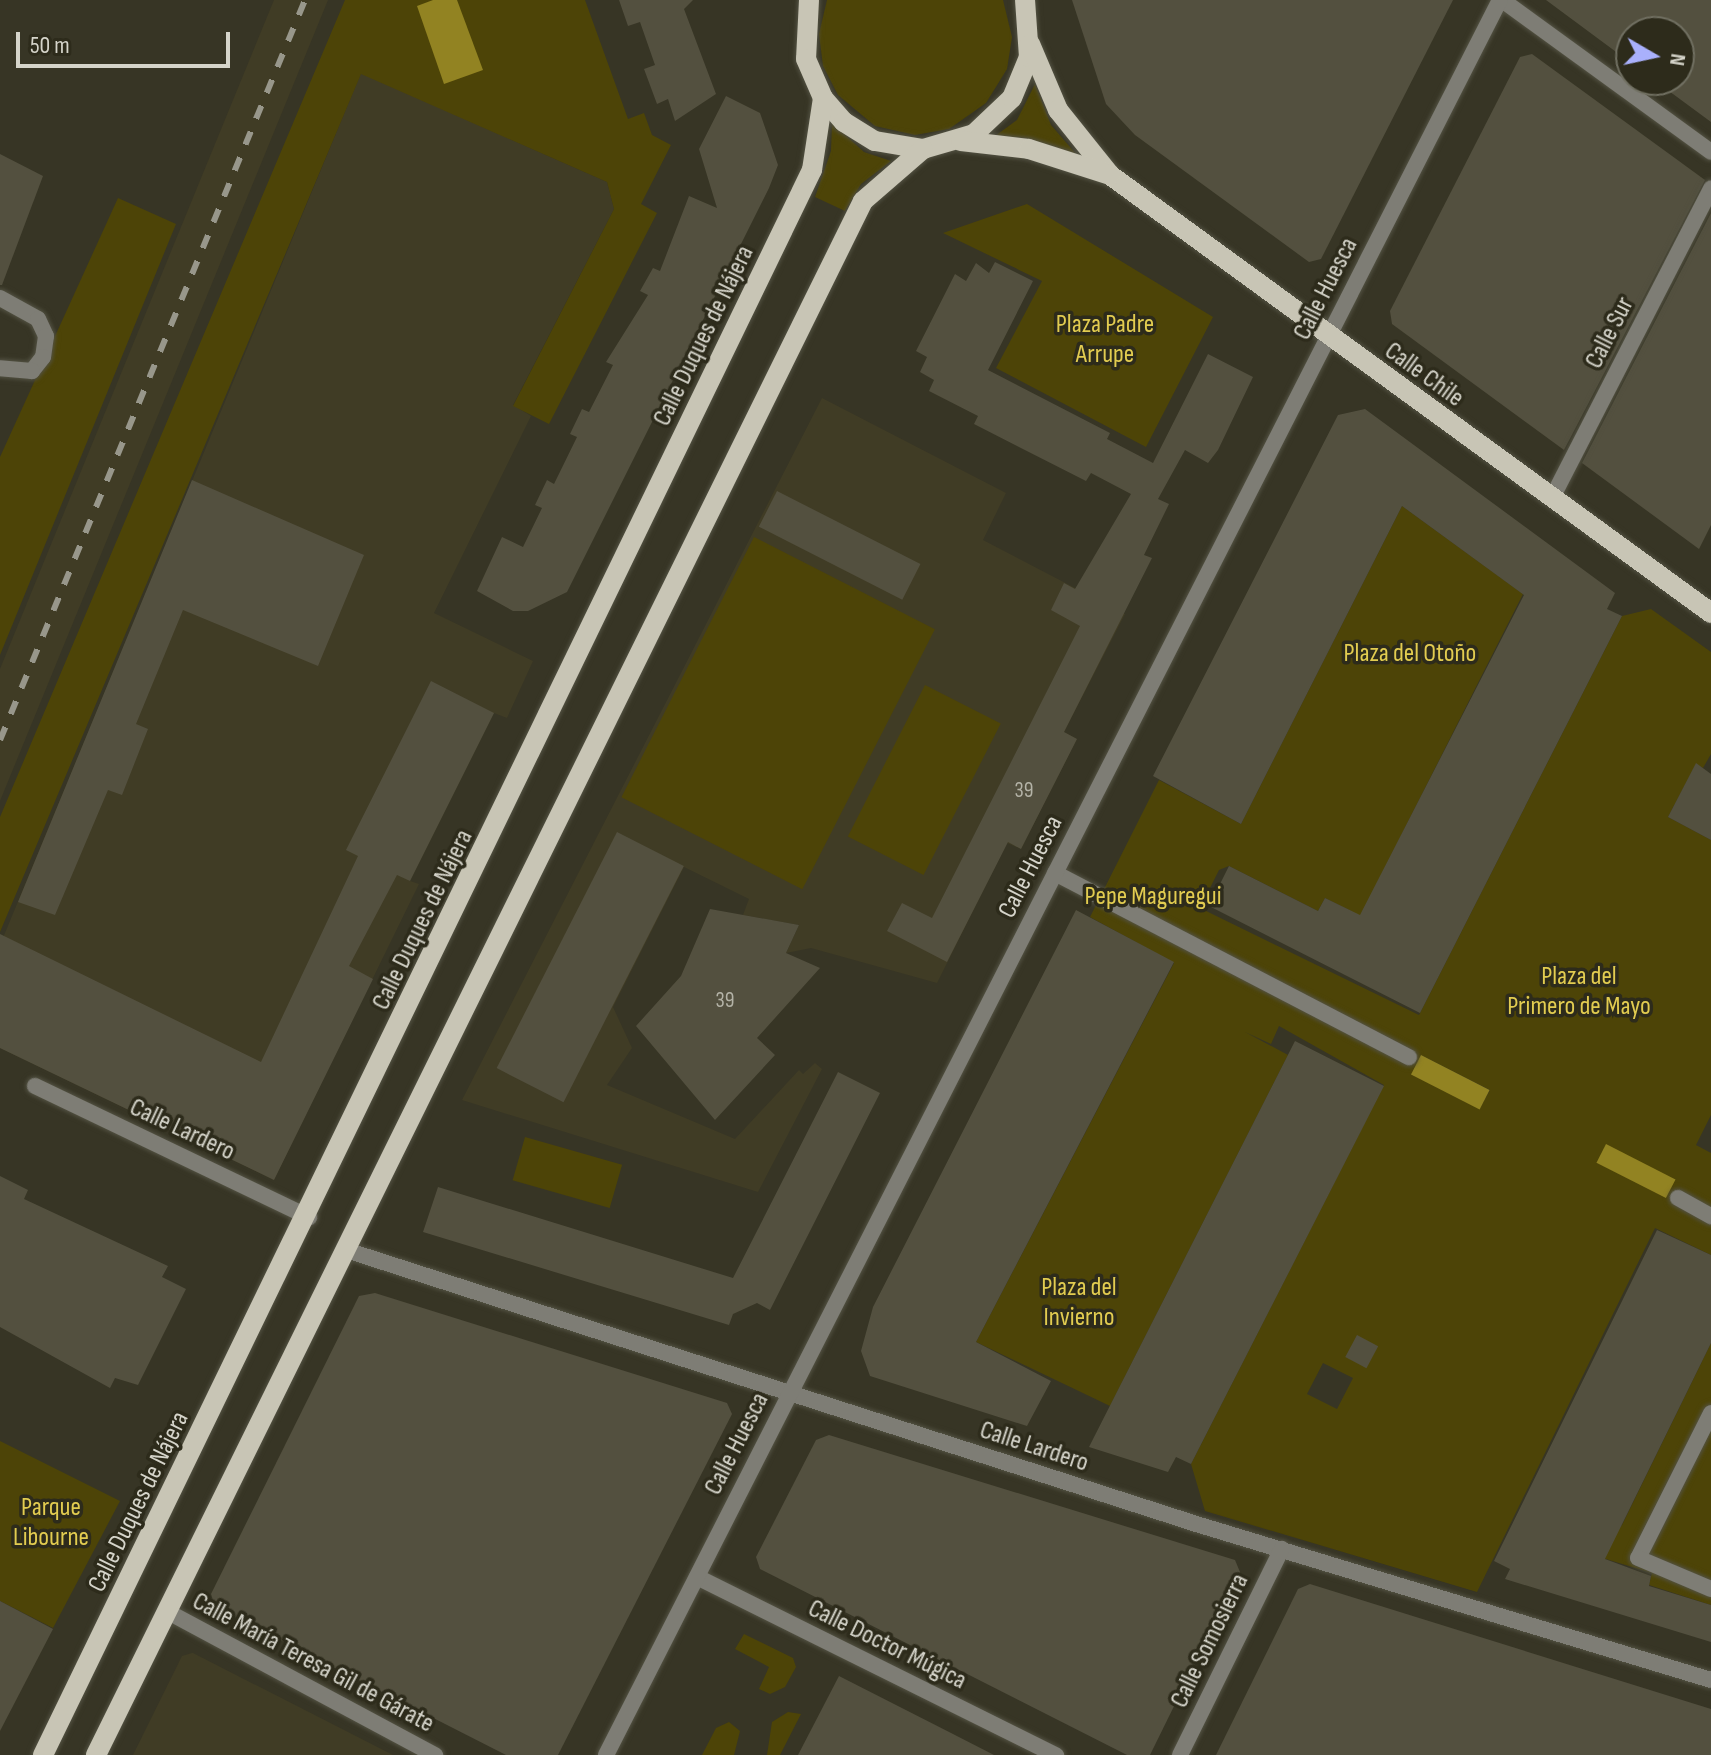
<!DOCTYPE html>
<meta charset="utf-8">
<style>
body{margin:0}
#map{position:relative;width:1711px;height:1755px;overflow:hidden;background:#373525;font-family:"Sofia Sans Condensed",sans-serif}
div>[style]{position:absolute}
.built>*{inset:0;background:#403c25}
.green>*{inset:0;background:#4d4407;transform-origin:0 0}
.water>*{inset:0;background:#928322;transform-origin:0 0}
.building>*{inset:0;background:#53503f;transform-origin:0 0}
.roads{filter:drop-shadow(0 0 2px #535243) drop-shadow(0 0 2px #535243)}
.street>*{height:16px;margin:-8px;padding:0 8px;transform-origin:8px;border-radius:8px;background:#7e7d75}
.primary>*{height:20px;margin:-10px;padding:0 10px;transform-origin:10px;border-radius:10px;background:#c8c5b5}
.rail>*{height:6px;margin-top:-3px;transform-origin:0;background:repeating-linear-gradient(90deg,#98978b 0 14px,transparent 0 28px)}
span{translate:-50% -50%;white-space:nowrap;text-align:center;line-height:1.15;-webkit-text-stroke:7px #2d2b1b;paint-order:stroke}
.number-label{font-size:22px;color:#b4b3a7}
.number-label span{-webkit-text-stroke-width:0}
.street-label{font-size:26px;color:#d5d4ca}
.park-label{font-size:26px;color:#e2cc50}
.north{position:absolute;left:1615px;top:16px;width:80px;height:80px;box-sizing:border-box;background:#2d2b1b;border:2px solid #706f61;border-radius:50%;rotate:99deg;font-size:22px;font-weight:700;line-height:32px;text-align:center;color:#d5d4ca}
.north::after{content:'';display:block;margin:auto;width:28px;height:36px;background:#a9b0fc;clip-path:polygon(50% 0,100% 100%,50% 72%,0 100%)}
.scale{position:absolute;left:16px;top:32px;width:214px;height:36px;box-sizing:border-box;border:4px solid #d5d4ca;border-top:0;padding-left:10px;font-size:24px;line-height:28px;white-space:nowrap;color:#d5d4ca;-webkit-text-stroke:6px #2d2b1b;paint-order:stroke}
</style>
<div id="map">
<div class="built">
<i style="clip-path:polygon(274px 0,328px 0,0 801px,0 669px)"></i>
<i style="clip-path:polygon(361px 73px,607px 182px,614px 209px,513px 405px,531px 416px,434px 613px,533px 661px,507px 718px,494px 713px,410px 881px,419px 884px,274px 1180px,0 1048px,0 945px)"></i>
<i style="clip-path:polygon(822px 398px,1006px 493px,983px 540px,1125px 614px,1064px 732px,1077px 739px,1021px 849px,1007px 843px,937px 983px,811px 948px,786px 953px,799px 925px,743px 915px,749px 899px,684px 867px,613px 1007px,632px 1048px,607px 1085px,735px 1139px,799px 1070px,803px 1074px,815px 1063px,822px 1069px,758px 1192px,462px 1100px)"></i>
<i style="clip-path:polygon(192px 1653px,193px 1653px,393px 1755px,133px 1755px,182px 1656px)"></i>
</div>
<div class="green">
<i style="clip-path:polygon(345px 0,585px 0,628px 119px,644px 113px,652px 135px,671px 145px,641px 204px,657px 213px,549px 424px,513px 406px,614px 209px,607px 182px,361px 74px,0 932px,0 817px)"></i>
<i style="clip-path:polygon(827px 0,1003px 0,1012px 37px,1007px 69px,986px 103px,949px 129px,915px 135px,875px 126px,838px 95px,823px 66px,819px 34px)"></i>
<i style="clip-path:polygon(1035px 84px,1051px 125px,1076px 154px,1025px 138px,995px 136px,1017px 120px)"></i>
<i style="clip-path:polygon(832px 123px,864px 152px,891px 161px,861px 184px,845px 211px,815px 197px,831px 151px)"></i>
<i style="clip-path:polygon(118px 198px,176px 224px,0 655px,0 457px)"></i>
<i style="clip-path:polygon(1027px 204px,1213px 317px,1146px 447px,996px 368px,1042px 281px,943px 233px)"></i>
<i style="clip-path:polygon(evenodd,1402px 506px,1523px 594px,1484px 671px,1353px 931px,1351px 911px,1325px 898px,1318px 911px,1229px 866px,1219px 870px,1200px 908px,1419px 1015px,1622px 616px,1651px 609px,1711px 652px,1711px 754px,1703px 768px,1696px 764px,1668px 817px,1711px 840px,1711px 1115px,1696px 1145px,1711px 1153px,1711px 1255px,1655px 1228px,1477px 1592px,1205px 1511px,1191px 1464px,1384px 1085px,1279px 1026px,1271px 1044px,1245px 1032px,1288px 1055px,1110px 1406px,976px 1342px,1174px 963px,1090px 917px,1159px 780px,1241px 824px,1402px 506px,1421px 1055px,1490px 1090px,1480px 1108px,1421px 1055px,1402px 506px,1323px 1363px,1353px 1378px,1337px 1409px,1307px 1394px,1323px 1363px)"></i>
<i style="left:754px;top:537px;width:203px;height:292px;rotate:27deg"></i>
<i style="left:925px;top:685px;width:85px;height:170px;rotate:27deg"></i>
<i style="left:525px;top:1137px;width:101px;height:45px;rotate:16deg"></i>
<i style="clip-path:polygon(1711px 1343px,1711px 1605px,1649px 1585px,1652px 1573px,1596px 1556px,1622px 1525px)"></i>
<i style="clip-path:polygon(0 1441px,120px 1501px,53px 1628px,0 1601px)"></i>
<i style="clip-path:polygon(744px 1634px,793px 1658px,796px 1667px,785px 1687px,770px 1694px,759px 1689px,769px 1667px,735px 1649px)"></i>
<i style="clip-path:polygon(788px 1712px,801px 1714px,780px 1755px,767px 1755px,772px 1722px)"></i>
<i style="clip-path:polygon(729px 1722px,740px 1731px,734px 1755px,702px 1755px,716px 1728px)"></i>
</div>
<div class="water">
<i style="clip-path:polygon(433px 0,457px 0,483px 70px,444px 84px,417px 6px)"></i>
<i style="left:1421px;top:1055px;width:77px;height:22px;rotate:27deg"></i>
<i style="left:1606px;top:1144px;width:78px;height:21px;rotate:27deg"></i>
</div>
<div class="building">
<i style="clip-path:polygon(619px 0,693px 0,684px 9px,716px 94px,675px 121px,668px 99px,657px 104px,644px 69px,655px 65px,640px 22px,628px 26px)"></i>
<i style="clip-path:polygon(1072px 0,1453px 0,1321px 259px,1309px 262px,1135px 135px,1106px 104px)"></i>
<i style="clip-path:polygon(1546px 0,1711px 0,1711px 122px,1654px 80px,1679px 80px,1679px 32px,1631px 32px,1631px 63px)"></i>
<i style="clip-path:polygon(1532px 54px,1705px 180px,1564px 450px,1392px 324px,1390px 311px,1520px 57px)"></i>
<i style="clip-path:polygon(726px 96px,760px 113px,778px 165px,769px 188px,567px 592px,528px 611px,513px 611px,477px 591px,502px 537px,523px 547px,542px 508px,535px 505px,547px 480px,554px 484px,577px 437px,570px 434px,582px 409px,589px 412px,613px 365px,606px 362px,648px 295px,640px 291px,653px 268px,660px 271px,689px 196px,717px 208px,699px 149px)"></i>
<i style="clip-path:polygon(0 154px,43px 176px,2px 285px,0 285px)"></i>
<i style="clip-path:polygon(1711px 213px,1711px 525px,1699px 549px,1582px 463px)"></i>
<i style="clip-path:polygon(995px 262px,1033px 281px,988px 370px,1110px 433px,1107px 439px,1153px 463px,1208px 354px,1253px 377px,1218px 450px,1208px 463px,1185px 450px,1158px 499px,1169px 504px,1144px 555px,1152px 558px,1064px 732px,1077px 739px,1021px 849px,1008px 842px,947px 962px,887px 931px,902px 903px,932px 918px,1080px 626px,1051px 610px,1064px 583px,1075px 589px,1131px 494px,1091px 473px,1086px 481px,974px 424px,978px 416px,929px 391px,934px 380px,920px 372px,927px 357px,916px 351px,955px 274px,966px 281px,976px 263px,989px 273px)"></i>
<i style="clip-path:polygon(1365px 409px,1615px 593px,1607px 609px,1622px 616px,1420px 1013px,1209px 906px,1229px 866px,1318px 911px,1325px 898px,1360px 915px,1524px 595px,1402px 506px,1241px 824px,1153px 776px,1338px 415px)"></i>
<i style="clip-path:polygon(192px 480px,364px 555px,318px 666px,183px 610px,136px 724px,148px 729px,122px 795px,108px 790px,55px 915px,18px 902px)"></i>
<i style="left:777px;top:491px;width:161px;height:40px;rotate:27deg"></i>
<i style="clip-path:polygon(431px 681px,494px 713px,410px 881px,397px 875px,349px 966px,373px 979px,274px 1180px,0 1048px,0 934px,261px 1062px,358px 856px,346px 850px)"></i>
<i style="clip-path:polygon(1696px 763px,1711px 774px,1711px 840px,1668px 817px)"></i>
<i style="left:617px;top:832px;width:75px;height:265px;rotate:27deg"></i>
<i style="clip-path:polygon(710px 909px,799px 925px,786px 953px,820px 968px,757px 1038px,775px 1055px,715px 1120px,636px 1026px,681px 976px)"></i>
<i style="clip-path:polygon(1076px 910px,1174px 962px,976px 1342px,1051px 1381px,1027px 1426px,870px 1376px,861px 1351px,873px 1307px)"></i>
<i style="clip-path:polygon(1295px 1041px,1384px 1086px,1191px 1464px,1176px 1457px,1168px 1472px,1089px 1447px)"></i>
<i style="clip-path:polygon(838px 1072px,880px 1093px,770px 1310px,757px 1303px,733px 1314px,729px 1325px,423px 1232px,438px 1187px,733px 1278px)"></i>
<i style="clip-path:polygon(0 1176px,28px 1190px,24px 1199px,168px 1266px,162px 1277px,186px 1289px,138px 1385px,115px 1378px,110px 1388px,0 1327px)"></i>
<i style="clip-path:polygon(1657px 1230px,1711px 1255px,1711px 1343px,1605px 1559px,1651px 1576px,1649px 1586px,1711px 1605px,1711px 1642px,1505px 1579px,1510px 1569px,1494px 1561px)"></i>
<i style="clip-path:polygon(375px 1293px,727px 1403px,732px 1414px,558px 1755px,506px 1755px,215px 1607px,211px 1594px,359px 1296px)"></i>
<i style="left:1357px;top:1335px;width:24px;height:25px;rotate:28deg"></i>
<i style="clip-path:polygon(829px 1435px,1235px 1560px,1240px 1572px,1150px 1755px,1127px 1755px,760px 1569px,756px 1557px,816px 1440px)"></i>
<i style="clip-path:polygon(1310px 1584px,1711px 1709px,1711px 1755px,1216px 1755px,1298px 1589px)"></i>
<i style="clip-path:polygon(0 1601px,53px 1629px,0 1731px)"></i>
<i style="clip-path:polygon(839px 1676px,953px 1734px,994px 1755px,798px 1755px)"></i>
</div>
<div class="roads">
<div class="street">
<i style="left:1502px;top:0;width:258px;rotate:36deg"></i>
<i style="left:0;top:298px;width:43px;rotate:28.9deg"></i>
<i style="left:38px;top:319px;width:19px;rotate:65deg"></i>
<i style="left:46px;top:336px;width:21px;rotate:98deg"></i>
<i style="left:43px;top:357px;width:18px;rotate:128deg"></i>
<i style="left:32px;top:371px;width:32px;rotate:-175deg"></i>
<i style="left:1552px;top:498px;width:348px;rotate:-62.8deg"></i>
<i style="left:1055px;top:873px;width:399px;rotate:27.5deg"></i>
<i style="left:35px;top:1086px;width:304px;rotate:25.6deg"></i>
<i style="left:1678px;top:1198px;width:38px;rotate:29deg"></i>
<i style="left:346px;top:1250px;width:890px;rotate:17.86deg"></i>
<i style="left:1193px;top:1523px;width:541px;rotate:16.86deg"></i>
<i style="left:1711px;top:1413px;width:162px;rotate:116.7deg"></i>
<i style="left:1638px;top:1558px;width:79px;rotate:23deg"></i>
<i style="left:697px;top:1577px;width:401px;rotate:26.4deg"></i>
<i style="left:170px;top:1613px;width:301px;rotate:28.2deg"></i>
<i style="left:606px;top:1755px;width:1970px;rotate:-63.01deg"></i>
<i style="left:1180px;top:1755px;width:230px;rotate:-63.7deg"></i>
</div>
<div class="primary">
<i style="left:809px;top:0;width:59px;rotate:92.9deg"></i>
<i style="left:806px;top:59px;width:43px;rotate:66.4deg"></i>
<i style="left:823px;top:98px;width:32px;rotate:49deg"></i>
<i style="left:844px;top:122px;width:36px;rotate:32deg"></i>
<i style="left:875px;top:141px;width:49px;rotate:9.5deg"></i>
<i style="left:923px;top:149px;width:53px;rotate:-16.4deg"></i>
<i style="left:974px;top:134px;width:52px;rotate:-43.5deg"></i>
<i style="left:1012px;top:98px;width:44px;rotate:-67.5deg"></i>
<i style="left:1029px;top:57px;width:57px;rotate:-94deg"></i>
<i style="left:1030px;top:44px;width:72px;rotate:67deg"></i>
<i style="left:1058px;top:110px;width:83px;rotate:51.3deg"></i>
<i style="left:1110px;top:175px;width:744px;rotate:36.08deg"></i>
<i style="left:961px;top:141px;width:68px;rotate:6.7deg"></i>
<i style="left:1029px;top:149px;width:85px;rotate:17.8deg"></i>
<i style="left:43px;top:1755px;width:1762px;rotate:-64.12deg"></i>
<i style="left:812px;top:170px;width:73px;rotate:-81.3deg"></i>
<i style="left:96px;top:1755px;width:1733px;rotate:-63.73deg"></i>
<i style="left:863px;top:201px;width:79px;rotate:-40.9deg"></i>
</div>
</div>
<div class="rail">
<i style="left:0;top:740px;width:800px;rotate:-67.6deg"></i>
</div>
<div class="number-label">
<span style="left:1024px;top:791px">39</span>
<span style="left:725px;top:1001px">39</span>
</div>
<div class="street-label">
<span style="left:1326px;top:289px;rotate:-63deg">Calle Huesca</span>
<span style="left:1610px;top:333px;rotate:-63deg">Calle Sur</span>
<span style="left:704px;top:336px;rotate:-64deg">Calle Duques de Nájera</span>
<span style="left:1424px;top:375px;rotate:36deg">Calle Chile</span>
<span style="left:1031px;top:867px;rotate:-63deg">Calle Huesca</span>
<span style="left:423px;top:920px;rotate:-64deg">Calle Duques de Nájera</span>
<span style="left:182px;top:1130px;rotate:25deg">Calle Lardero</span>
<span style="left:737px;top:1444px;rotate:-63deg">Calle Huesca</span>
<span style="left:1034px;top:1447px;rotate:18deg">Calle Lardero</span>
<span style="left:139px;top:1502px;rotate:-64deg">Calle Duques de Nájera</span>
<span style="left:1210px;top:1641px;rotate:-64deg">Calle Somosierra</span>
<span style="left:887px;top:1645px;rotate:26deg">Calle Doctor Múgica</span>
<span style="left:313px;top:1663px;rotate:28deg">Calle María Teresa Gil de Gárate</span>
</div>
<div class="park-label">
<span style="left:1105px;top:340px">Plaza Padre<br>Arrupe</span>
<span style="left:1410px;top:654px">Plaza del Otoño</span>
<span style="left:1153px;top:897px">Pepe Maguregui</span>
<span style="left:1579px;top:992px">Plaza del<br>Primero de Mayo</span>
<span style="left:1079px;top:1303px">Plaza del<br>Invierno</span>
<span style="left:51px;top:1523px">Parque<br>Libourne</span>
</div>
<div class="north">N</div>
<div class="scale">50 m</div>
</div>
